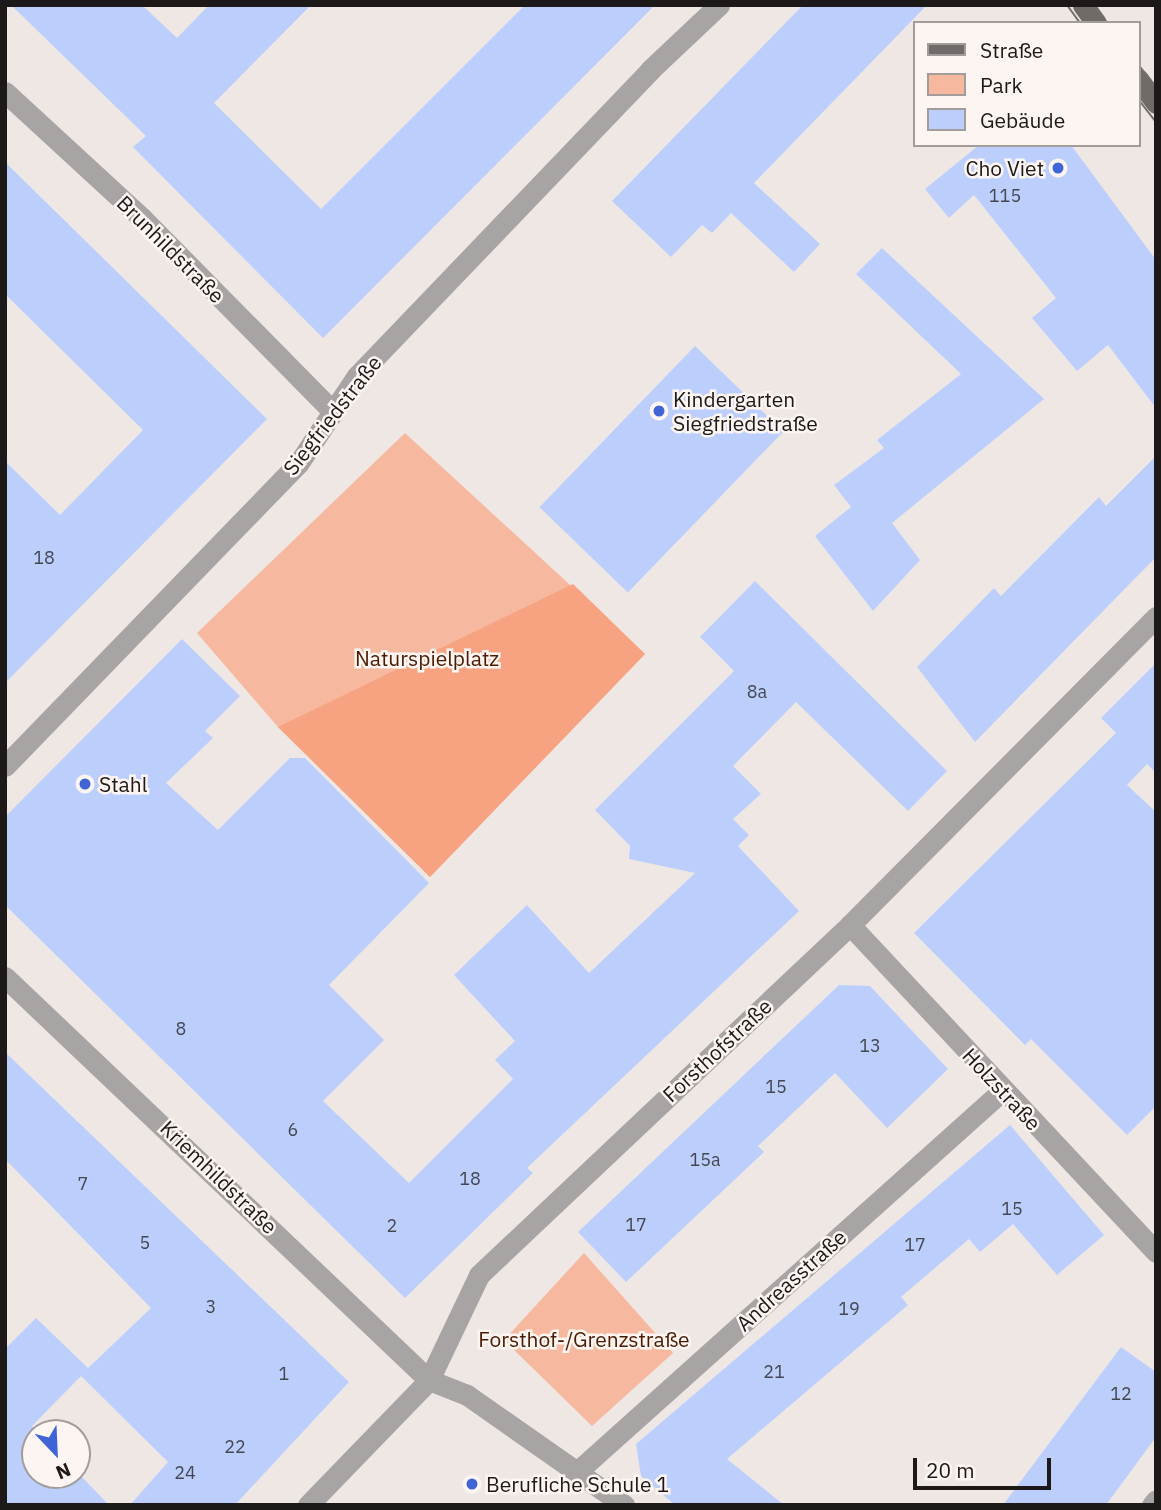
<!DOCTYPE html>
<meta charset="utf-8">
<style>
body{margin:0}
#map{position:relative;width:1161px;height:1510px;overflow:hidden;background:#efe7e4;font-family:"IBM Plex Sans",sans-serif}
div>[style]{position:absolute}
.green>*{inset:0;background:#f6b89e}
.forest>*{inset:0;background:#f7a381}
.building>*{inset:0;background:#bccffc;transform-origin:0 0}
.minor>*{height:21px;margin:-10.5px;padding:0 10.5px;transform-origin:10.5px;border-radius:10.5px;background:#a7a4a3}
.major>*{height:21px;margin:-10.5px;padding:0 10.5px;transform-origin:10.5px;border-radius:10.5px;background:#706b69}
.tram>*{height:2px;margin:-1px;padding:0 1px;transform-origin:1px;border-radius:1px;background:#736e6c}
.dots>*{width:19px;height:19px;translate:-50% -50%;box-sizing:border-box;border:4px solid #fcf5f2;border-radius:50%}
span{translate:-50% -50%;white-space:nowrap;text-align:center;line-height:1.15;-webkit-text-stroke:5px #fcf5f2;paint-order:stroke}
.number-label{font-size:18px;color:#444651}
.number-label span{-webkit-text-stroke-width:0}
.poi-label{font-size:21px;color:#1c1918}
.right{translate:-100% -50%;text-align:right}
.left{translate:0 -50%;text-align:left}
.street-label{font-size:21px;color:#1c1918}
.park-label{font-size:21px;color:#4c1a01}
.frame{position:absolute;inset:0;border:7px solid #1c1918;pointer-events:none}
.legend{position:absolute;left:913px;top:21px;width:228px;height:126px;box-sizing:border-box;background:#fcf5f2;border:2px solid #a29d9b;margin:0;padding:9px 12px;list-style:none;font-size:21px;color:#1c1918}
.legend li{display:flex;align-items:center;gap:14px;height:35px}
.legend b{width:35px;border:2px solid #a29d9b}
.north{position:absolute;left:21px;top:1419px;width:70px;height:70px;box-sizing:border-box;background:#fcf5f2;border:2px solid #a29d9b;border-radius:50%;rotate:157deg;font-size:19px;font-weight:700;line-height:28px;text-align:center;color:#1c1918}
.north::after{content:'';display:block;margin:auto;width:24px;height:32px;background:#3f64d6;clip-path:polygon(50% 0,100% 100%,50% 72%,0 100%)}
.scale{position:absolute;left:913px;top:1458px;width:138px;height:32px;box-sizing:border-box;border:4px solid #1c1918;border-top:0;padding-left:9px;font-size:21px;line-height:24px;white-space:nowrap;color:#1c1918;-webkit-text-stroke:5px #fcf5f2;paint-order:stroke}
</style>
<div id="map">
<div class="green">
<i style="clip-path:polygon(405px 433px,645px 654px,430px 877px,278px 727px,197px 633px)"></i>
<i style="clip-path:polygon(584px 1253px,673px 1353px,592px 1426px,504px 1340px)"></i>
</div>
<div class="forest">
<i style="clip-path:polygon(573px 584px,645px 654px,430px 877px,278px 727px)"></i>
</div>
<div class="building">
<i style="clip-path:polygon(11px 5px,142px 5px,177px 38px,209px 5px,311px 5px,214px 103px,321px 209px,525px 5px,655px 5px,323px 338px,133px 147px,146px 136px)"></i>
<i style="clip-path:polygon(803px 5px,927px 5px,754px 183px,820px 244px,794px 272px,731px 213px,712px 233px,702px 225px,671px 257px,612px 201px)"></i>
<i style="clip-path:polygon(979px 145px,1071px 145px,1156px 260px,1156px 408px,1108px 345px,1077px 371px,1032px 318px,1056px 298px,974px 195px,949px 218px,925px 189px)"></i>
<i style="clip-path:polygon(5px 162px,267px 419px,5px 683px,5px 461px,60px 515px,143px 430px,5px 294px)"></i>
<i style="clip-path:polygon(882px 248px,1044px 399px,892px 523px,920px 560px,873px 611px,815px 536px,851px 507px,834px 485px,884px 448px,877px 440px,961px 374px,856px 274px)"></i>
<i style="left:695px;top:346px;width:123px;height:224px;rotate:44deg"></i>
<i style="clip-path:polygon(1156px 456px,1156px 557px,975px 742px,917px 667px,994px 588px,1001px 596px,1099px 497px,1106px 506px)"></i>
<i style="clip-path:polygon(755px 581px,947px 771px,908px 811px,796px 702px,733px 766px,761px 794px,733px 819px,749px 835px,738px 846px,799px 911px,527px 1168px,533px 1173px,405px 1298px,5px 905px,5px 817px,182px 639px,240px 696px,205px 731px,213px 738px,166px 783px,218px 830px,290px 758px,305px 758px,429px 883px,329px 985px,384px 1040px,323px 1101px,409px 1183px,513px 1079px,495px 1060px,515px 1041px,454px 975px,527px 905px,589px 973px,695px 873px,629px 859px,630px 846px,595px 810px,734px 671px,700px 637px)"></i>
<i style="clip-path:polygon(1156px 663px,1156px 773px,1147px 764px,1127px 785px,1156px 812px,1156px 1106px,1127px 1135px,1031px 1039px,1025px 1045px,914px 933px,1116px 733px,1101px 718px)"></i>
<i style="clip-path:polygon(839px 985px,870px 986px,948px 1069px,887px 1128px,835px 1073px,758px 1146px,764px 1152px,626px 1282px,578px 1232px)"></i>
<i style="clip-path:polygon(5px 1052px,349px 1382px,235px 1505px,130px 1505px,168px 1462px,81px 1376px,32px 1426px,39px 1433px,35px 1475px,77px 1472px,109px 1505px,5px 1505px,5px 1349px,36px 1318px,88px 1368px,84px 1372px,151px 1308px,5px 1159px)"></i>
<i style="clip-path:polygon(1010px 1125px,1104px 1235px,1057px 1275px,1013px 1224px,980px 1252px,969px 1239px,901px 1297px,908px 1305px,727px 1459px,784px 1505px,675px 1505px,641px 1476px,636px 1444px)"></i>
<i style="clip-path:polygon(1121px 1347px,1156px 1372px,1156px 1437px,1106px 1505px,1003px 1505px)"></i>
</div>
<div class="minor">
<i style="left:5px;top:92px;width:186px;rotate:42.6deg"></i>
<i style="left:142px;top:218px;width:272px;rotate:45.4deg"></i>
<i style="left:5px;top:766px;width:421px;rotate:-45.9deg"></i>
<i style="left:298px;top:464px;width:106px;rotate:-56.2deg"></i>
<i style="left:357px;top:376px;width:424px;rotate:-46.2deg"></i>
<i style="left:650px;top:70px;width:95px;rotate:-43.3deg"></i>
<i style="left:850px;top:925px;width:448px;rotate:46.9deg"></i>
<i style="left:5px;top:977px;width:585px;rotate:43.55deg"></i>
<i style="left:429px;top:1380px;width:41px;rotate:21.5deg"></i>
<i style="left:467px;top:1395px;width:192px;rotate:35deg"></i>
<i style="left:579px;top:1470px;width:569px;rotate:-41.87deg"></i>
<i style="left:308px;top:1505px;width:174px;rotate:-45.9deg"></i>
<i style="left:429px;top:1380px;width:116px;rotate:-64.5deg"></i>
<i style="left:479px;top:1275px;width:510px;rotate:-43.33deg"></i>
<i style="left:850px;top:925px;width:434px;rotate:-45.2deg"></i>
<i style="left:1152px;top:1505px;width:6px;rotate:-51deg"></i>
</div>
<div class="major">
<i style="left:1083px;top:5px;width:22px;rotate:54deg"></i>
<i style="left:1138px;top:79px;width:30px;rotate:53deg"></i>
</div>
<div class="tram">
<i style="left:1067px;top:5px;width:22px;rotate:54deg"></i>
<i style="left:1094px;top:5px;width:22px;rotate:54deg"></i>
<i style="left:1138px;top:64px;width:30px;rotate:53deg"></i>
<i style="left:1138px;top:99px;width:29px;rotate:52deg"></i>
</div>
<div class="dots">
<i style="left:1058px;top:168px;background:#3f64d6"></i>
<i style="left:659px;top:411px;background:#3f64d6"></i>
<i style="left:85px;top:784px;background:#3f64d6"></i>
<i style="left:472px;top:1484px;background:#3f64d6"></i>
</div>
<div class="number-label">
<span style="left:1005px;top:196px">115</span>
<span style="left:44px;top:558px">18</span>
<span style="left:757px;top:692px">8a</span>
<span style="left:181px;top:1029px">8</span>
<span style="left:870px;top:1046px">13</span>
<span style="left:776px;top:1087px">15</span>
<span style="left:293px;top:1130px">6</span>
<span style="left:705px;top:1160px">15a</span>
<span style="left:470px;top:1179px">18</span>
<span style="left:83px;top:1184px">7</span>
<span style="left:1012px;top:1209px">15</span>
<span style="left:636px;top:1225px">17</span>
<span style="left:392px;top:1226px">2</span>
<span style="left:145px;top:1243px">5</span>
<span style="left:915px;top:1245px">17</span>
<span style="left:211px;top:1307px">3</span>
<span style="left:849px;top:1309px">19</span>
<span style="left:774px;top:1372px">21</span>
<span style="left:284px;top:1374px">1</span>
<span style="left:1121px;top:1394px">12</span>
<span style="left:235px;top:1447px">22</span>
<span style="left:185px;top:1473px">24</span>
</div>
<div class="poi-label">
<span class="right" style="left:1044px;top:168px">Cho Viet</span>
<span class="left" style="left:673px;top:411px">Kindergarten<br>Siegfriedstraße</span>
<span class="left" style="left:99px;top:784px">Stahl</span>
<span class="left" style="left:486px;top:1484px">Berufliche Schule 1</span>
</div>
<div class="street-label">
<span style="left:171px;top:249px;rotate:45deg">Brunhildstraße</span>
<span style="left:332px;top:415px;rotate:-52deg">Siegfriedstraße</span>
<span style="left:717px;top:1050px;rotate:-43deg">Forsthofstraße</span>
<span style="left:1002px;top:1089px;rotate:47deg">Holzstraße</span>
<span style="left:219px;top:1177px;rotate:44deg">Kriemhildstraße</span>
<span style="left:791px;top:1280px;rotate:-42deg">Andreasstraße</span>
</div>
<div class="park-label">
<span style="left:427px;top:658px">Naturspielplatz</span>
<span style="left:584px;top:1339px">Forsthof-/Grenzstraße</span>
</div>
<div class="frame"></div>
<ul class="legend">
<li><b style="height:9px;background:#706b69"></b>Straße</li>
<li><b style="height:19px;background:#f6b89e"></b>Park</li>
<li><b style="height:19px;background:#bccffc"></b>Gebäude</li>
</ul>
<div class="north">N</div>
<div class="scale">20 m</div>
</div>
